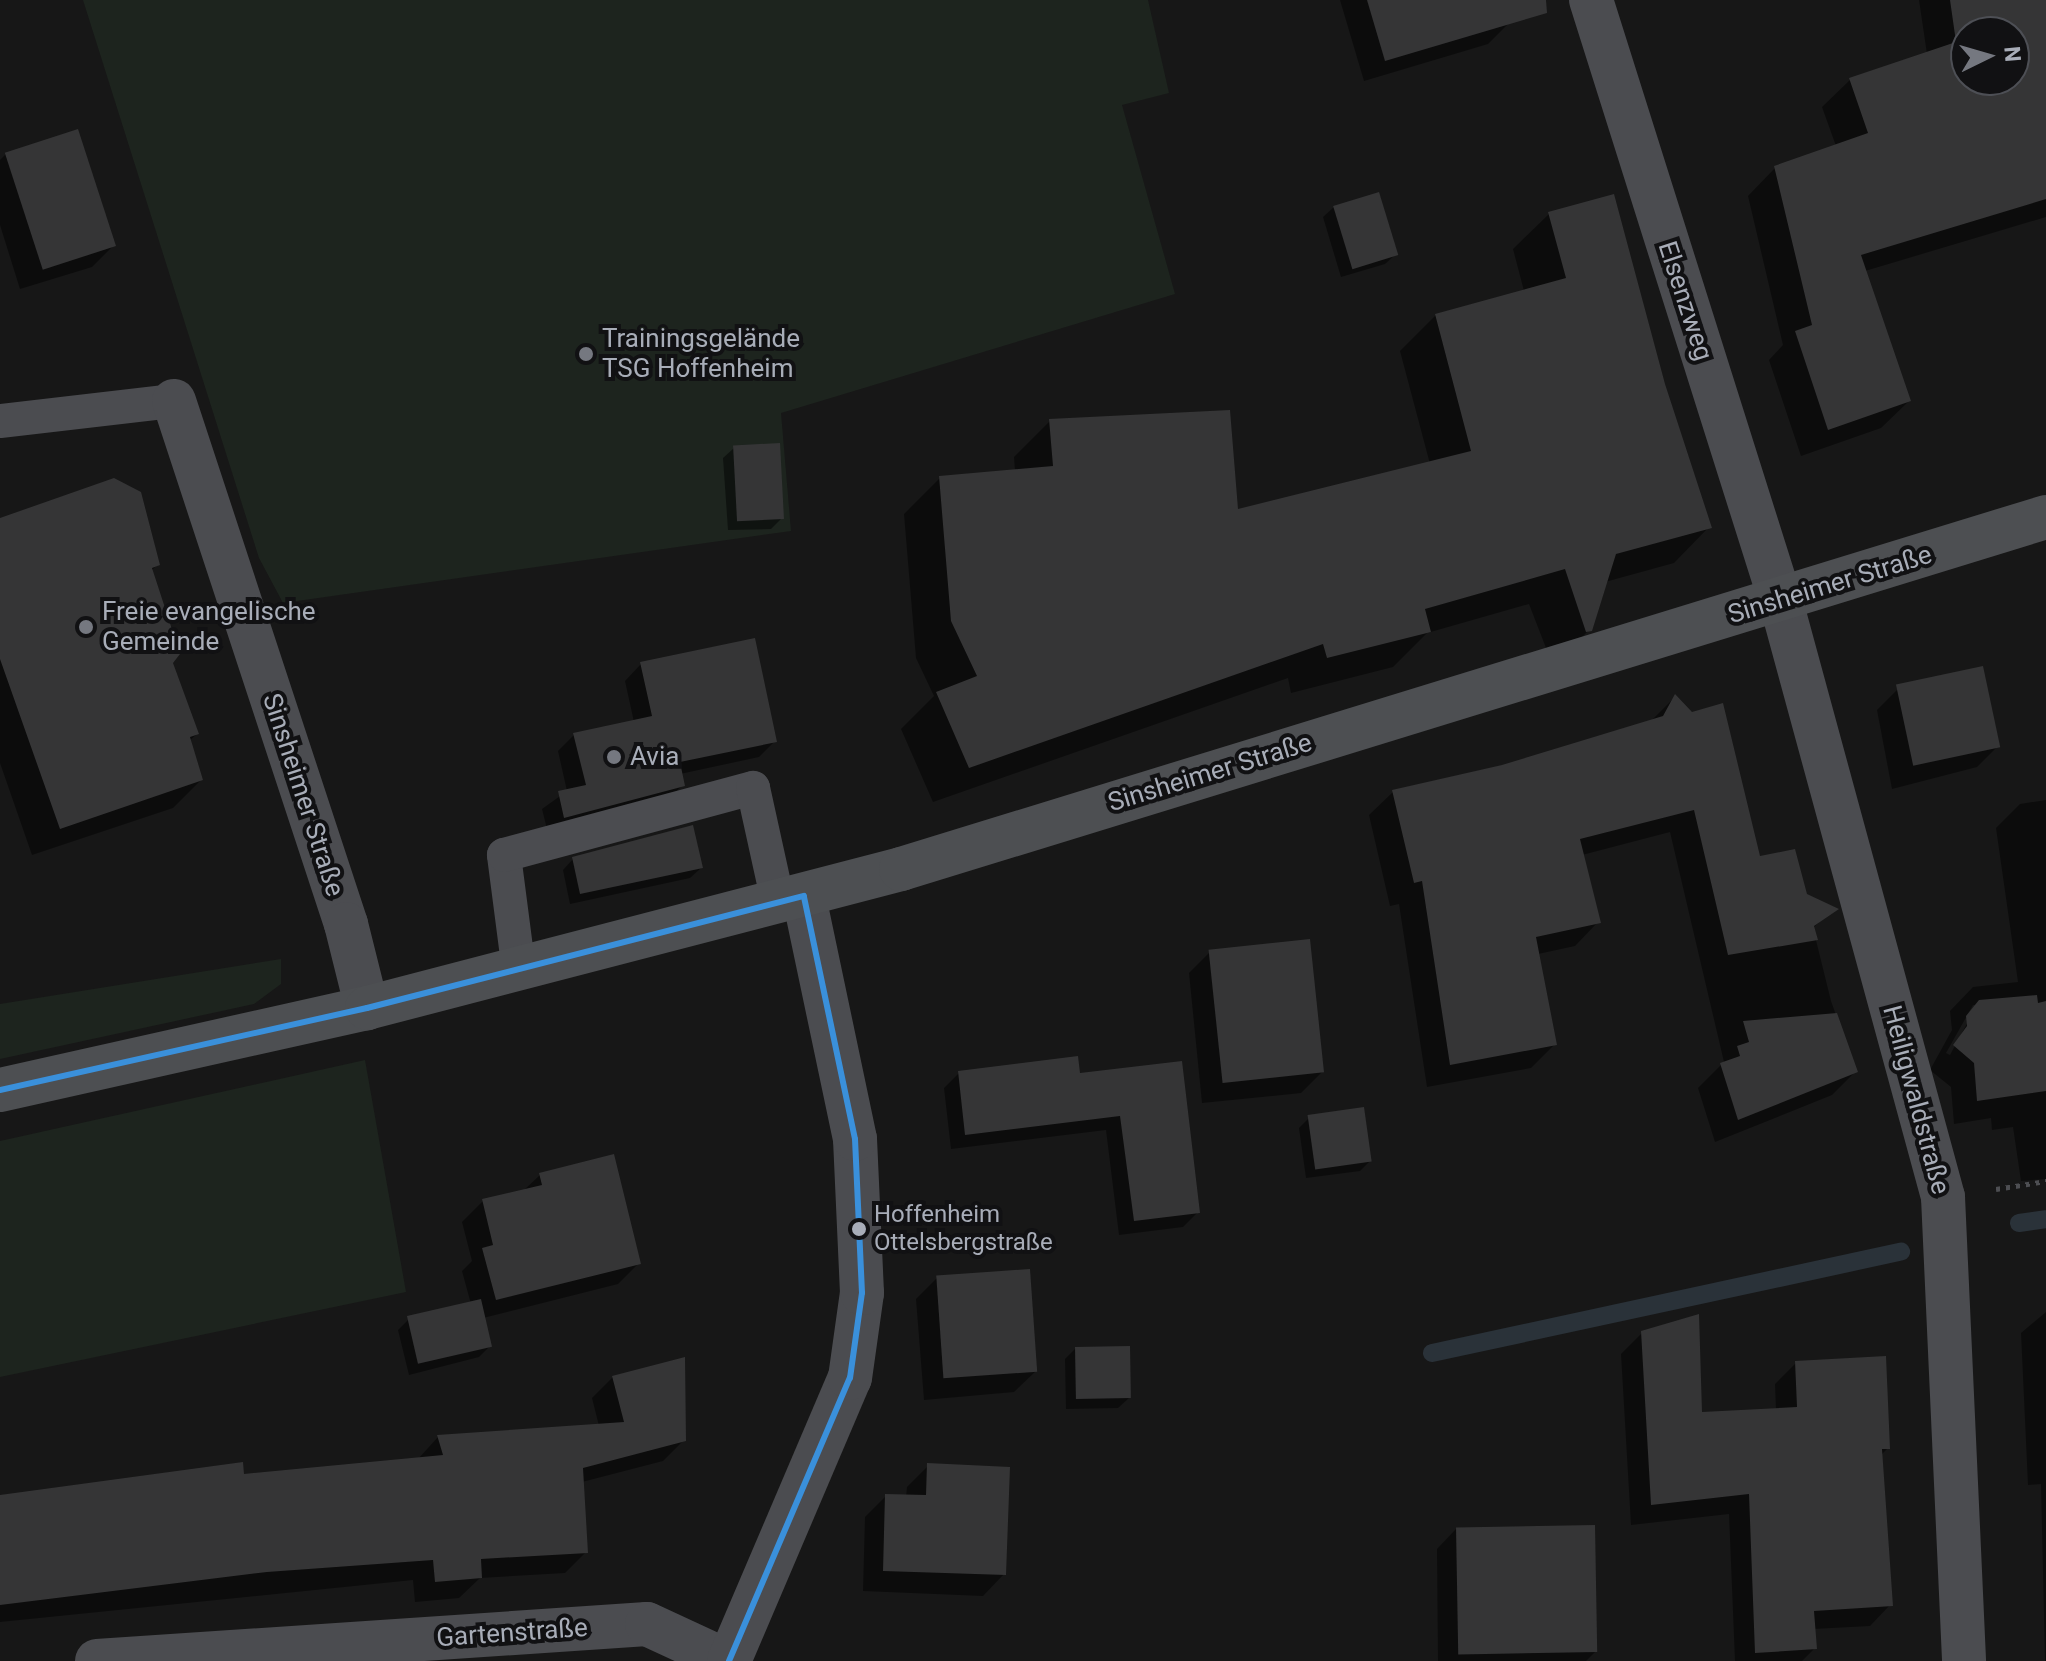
<!DOCTYPE html>
<meta charset="utf-8">
<style>
body{margin:0}
#map{position:relative;width:2046px;height:1661px;overflow:hidden;background:#171717;font-family:Roboto,sans-serif}
div>[style]{position:absolute}
.green>*{inset:0;background:#1d241e}
.shadow>*{inset:0;background:#0007}
.stream>*{height:18px;margin:-9px;padding:0 9px;transform-origin:9px;border-radius:9px;background:#2a3239}
.building>*{inset:0;background:#353536;transform-origin:0 0}
.path>*{height:5px;margin-top:-2.5px;transform-origin:0;background:repeating-linear-gradient(90deg,#4d4e52 0 4px,transparent 0 10px)}
.service>*{height:34px;margin:-17px;padding:0 17px;transform-origin:17px;border-radius:17px;background:#4b4c50}
.minor>*{height:44px;margin:-22px;padding:0 22px;transform-origin:22px;border-radius:22px;background:#4b4c50}
.primary>*{height:44px;margin:-22px;padding:0 22px;transform-origin:22px;border-radius:22px;background:#4d4f52}
.bus-1>*{height:6px;margin:-3px;padding:0 3px;transform-origin:3px;border-radius:3px;background:#3a90db}
.dots>*{width:22px;height:22px;translate:-50% -50%;box-sizing:border-box;border:4px solid #111113;border-radius:50%}
span{translate:-50% -50%;white-space:nowrap;text-align:center;line-height:1.15;-webkit-text-stroke:8px #111113;paint-order:stroke}
.bus-label{font-size:24px;color:#a8adb8}
.left{translate:0 -50%;text-align:left}
.street-label{font-size:26px;color:#a8adb8}
.poi-label{font-size:26px;color:#a8adb8}
.north{position:absolute;left:1950px;top:16px;width:80px;height:80px;box-sizing:border-box;background:#111113;border:2px solid #4d4f55;border-radius:50%;rotate:85deg;font-size:22px;font-weight:700;line-height:32px;text-align:center;color:#a8adb8}
.north::after{content:'';display:block;margin:auto;width:28px;height:36px;background:#757880;clip-path:polygon(50% 0,100% 100%,50% 72%,0 100%)}
</style>
<div id="map">
<div class="green">
<i style="clip-path:polygon(83px 0,1148px 0,1169px 93px,1122px 105px,1175px 294px,781px 413px,791px 531px,283px 603px,259px 558px)"></i>
<i style="clip-path:polygon(281px 959px,281px 984px,254px 1004px,0 1059px,0 1004px)"></i>
<i style="clip-path:polygon(365px 1060px,406px 1292px,0 1377px,0 1141px)"></i>
</div>
<div class="shadow">
<i style="clip-path:polygon(1340px 0,1503px 0,1509px 23px,1488px 44px,1364px 81px)"></i>
<i style="clip-path:polygon(evenodd,1919px 0,2046px 0,2046px 217px,1865px 271px,1909px 401px,1881px 428px,1801px 456px,1769px 360px,1783px 345px,1748px 196px,1775px 168px,1836px 146px,1822px 107px,1850px 80px,1927px 54px,1919px 0,1966px 32px,2014px 32px,2014px 80px,1966px 80px,1966px 32px)"></i>
<i style="clip-path:polygon(6px 154px,113px 246px,92px 267px,20px 289px,0 225px,0 160px)"></i>
<i style="clip-path:polygon(1334px 207px,1396px 254px,1385px 264px,1341px 277px,1323px 217px)"></i>
<i style="clip-path:polygon(1549px 214px,1663px 385px,1709px 527px,1674px 563px,1605px 582px,1590px 629px,1553px 666px,1529px 604px,1427px 633px,1393px 667px,1291px 693px,1288px 678px,933px 802px,901px 729px,934px 696px,916px 658px,904px 514px,940px 478px,1015px 471px,1014px 457px,1050px 421px,1236px 512px,1430px 464px,1400px 351px,1436px 315px,1524px 291px,1513px 249px)"></i>
<i style="clip-path:polygon(734px 448px,782px 518px,771px 529px,728px 530px,723px 458px)"></i>
<i style="clip-path:polygon(0 520px,158px 564px,151px 571px,171px 663px,197px 734px,189px 741px,201px 780px,173px 808px,32px 855px,0 763px)"></i>
<i style="clip-path:polygon(641px 664px,775px 741px,759px 757px,680px 774px,683px 785px,666px 801px,548px 833px,542px 809px,567px 791px,558px 751px,574px 735px,634px 722px,625px 681px)"></i>
<i style="clip-path:polygon(1898px 689px,1998px 746px,1977px 767px,1892px 789px,1877px 710px)"></i>
<i style="clip-path:polygon(1675px 697px,1758px 859px,1805px 895px,1834px 907px,1813px 928px,1831px 1001px,1856px 1071px,1832px 1095px,1715px 1142px,1698px 1088px,1724px 1062px,1670px 832px,1582px 855px,1598px 922px,1575px 946px,1538px 954px,1555px 1044px,1531px 1068px,1427px 1087px,1399px 904px,1390px 906px,1369px 815px,1393px 792px,1503px 766px,1652px 720px)"></i>
<i style="clip-path:polygon(evenodd,2046px 800px,2046px 1179px,2021px 1181px,2013px 1127px,1992px 1130px,1991px 1118px,1954px 1124px,1951px 1087px,1930px 1070px,1952px 1030px,1950px 1011px,1973px 987px,2018px 982px,1996px 828px,2020px 804px,2046px 800px,1973px 1005px,1977px 1005px,1950px 1055px,1946px 1053px,1973px 1005px)"></i>
<i style="clip-path:polygon(573px 859px,701px 868px,690px 878px,570px 904px,563px 870px)"></i>
<i style="clip-path:polygon(1210px 952px,1322px 1072px,1301px 1093px,1202px 1103px,1189px 973px)"></i>
<i style="clip-path:polygon(1180px 1063px,1198px 1212px,1183px 1227px,1119px 1235px,1106px 1130px,951px 1149px,944px 1088px,959px 1073px,1078px 1075px)"></i>
<i style="clip-path:polygon(1309px 1118px,1370px 1161px,1360px 1171px,1306px 1178px,1299px 1128px)"></i>
<i style="clip-path:polygon(540px 1175px,639px 1263px,618px 1284px,483px 1318px,490px 1346px,479px 1357px,409px 1375px,398px 1330px,408px 1320px,471px 1304px,462px 1271px,472px 1261px,462px 1222px,483px 1201px,523px 1191px)"></i>
<i style="clip-path:polygon(937px 1278px,1036px 1371px,1014px 1392px,924px 1400px,916px 1299px)"></i>
<i style="clip-path:polygon(2046px 1312px,2046px 1661px,2045px 1661px,2041px 1484px,2028px 1485px,2021px 1333px)"></i>
<i style="clip-path:polygon(1642px 1333px,1700px 1414px,1776px 1410px,1775px 1384px,1796px 1363px,1888px 1448px,1880px 1456px,1890px 1605px,1870px 1626px,1813px 1629px,1815px 1648px,1802px 1661px,1735px 1661px,1729px 1514px,1631px 1525px,1621px 1354px)"></i>
<i style="clip-path:polygon(1075px 1349px,1129px 1398px,1118px 1408px,1066px 1409px,1065px 1359px)"></i>
<i style="clip-path:polygon(613px 1377px,684px 1440px,663px 1461px,582px 1482px,586px 1552px,565px 1573px,480px 1578px,459px 1598px,415px 1602px,413px 1580px,0 1622px,0 1497px,241px 1464px,243px 1476px,418px 1459px,438px 1437px,599px 1426px,592px 1398px)"></i>
<i style="clip-path:polygon(928px 1466px,1004px 1574px,983px 1596px,863px 1591px,865px 1517px,886px 1496px,906px 1497px,907px 1487px)"></i>
<i style="clip-path:polygon(1456px 1529px,1596px 1651px,1586px 1661px,1438px 1661px,1437px 1549px)"></i>
</div>
<div class="stream">
<i style="left:2019px;top:1223px;width:27px;rotate:-8deg"></i>
<i style="left:1432px;top:1353px;width:480px;rotate:-12.2deg"></i>
</div>
<div class="building">
<i style="clip-path:polygon(1367px 0,1546px 0,1547px 13px,1385px 61px)"></i>
<i style="clip-path:polygon(evenodd,1950px 0,2046px 0,2046px 199px,1861px 255px,1911px 401px,1828px 430px,1795px 331px,1812px 325px,1774px 166px,1868px 133px,1849px 78px,1956px 42px,1950px 0,1966px 32px,2014px 32px,2014px 80px,1966px 80px,1966px 32px)"></i>
<i style="left:78px;top:129px;width:123px;height:77px;rotate:72deg"></i>
<i style="left:1379px;top:192px;width:66px;height:48px;rotate:73deg"></i>
<i style="clip-path:polygon(1614px 194px,1665px 384px,1712px 528px,1616px 554px,1592px 631px,1586px 632px,1565px 569px,1425px 609px,1431px 632px,1327px 658px,1323px 644px,969px 768px,936px 692px,977px 676px,951px 621px,939px 476px,1053px 466px,1049px 419px,1230px 410px,1238px 509px,1471px 451px,1435px 314px,1566px 278px,1548px 212px)"></i>
<i style="left:780px;top:443px;width:76px;height:47px;rotate:87deg"></i>
<i style="clip-path:polygon(114px 478px,141px 492px,160px 565px,152px 568px,180px 654px,173px 663px,199px 734px,190px 737px,203px 780px,60px 829px,0 659px,0 518px)"></i>
<i style="clip-path:polygon(755px 638px,777px 742px,680px 762px,685px 786px,564px 818px,558px 791px,586px 785px,573px 733px,652px 716px,640px 662px)"></i>
<i style="left:1983px;top:666px;width:83px;height:89px;rotate:78deg"></i>
<i style="clip-path:polygon(1675px 694px,1692px 712px,1723px 703px,1760px 856px,1795px 849px,1807px 894px,1839px 909px,1814px 926px,1818px 940px,1728px 955px,1694px 810px,1580px 839px,1601px 923px,1536px 937px,1557px 1045px,1450px 1065px,1422px 881px,1414px 883px,1392px 790px,1502px 765px,1663px 716px)"></i>
<i style="clip-path:polygon(693px 825px,703px 868px,580px 894px,572px 857px)"></i>
<i style="left:1310px;top:939px;width:134px;height:102px;rotate:84deg"></i>
<i style="clip-path:polygon(2037px 995px,2038px 1003px,2046px 1001px,2046px 1091px,1977px 1101px,1974px 1063px,1953px 1045px,1967px 1026px,1966px 1016px,1979px 1000px)"></i>
<i style="clip-path:polygon(1837px 1013px,1858px 1072px,1738px 1120px,1720px 1063px,1740px 1056px,1737px 1046px,1749px 1042px,1743px 1021px)"></i>
<i style="clip-path:polygon(1078px 1056px,1080px 1073px,1182px 1061px,1200px 1213px,1134px 1221px,1120px 1116px,965px 1135px,958px 1071px)"></i>
<i style="left:1364px;top:1107px;width:55px;height:57px;rotate:82deg"></i>
<i style="clip-path:polygon(614px 1154px,641px 1264px,496px 1300px,482px 1248px,493px 1245px,482px 1199px,542px 1185px,539px 1173px)"></i>
<i style="left:1030px;top:1269px;width:103px;height:94px;rotate:86deg"></i>
<i style="left:481px;top:1299px;width:49px;height:76px;rotate:77deg"></i>
<i style="clip-path:polygon(1699px 1314px,1702px 1412px,1797px 1407px,1795px 1361px,1886px 1356px,1890px 1449px,1882px 1449px,1893px 1606px,1814px 1611px,1817px 1649px,1755px 1653px,1749px 1494px,1651px 1505px,1641px 1331px)"></i>
<i style="left:1130px;top:1346px;width:52px;height:55px;rotate:89deg"></i>
<i style="clip-path:polygon(685px 1357px,686px 1441px,583px 1468px,588px 1553px,481px 1559px,482px 1578px,435px 1582px,433px 1560px,267px 1572px,0 1605px,0 1495px,243px 1462px,244px 1474px,443px 1455px,437px 1435px,624px 1422px,612px 1376px)"></i>
<i style="clip-path:polygon(927px 1463px,1010px 1467px,1006px 1575px,883px 1571px,885px 1494px,926px 1495px)"></i>
<i style="left:1595px;top:1525px;width:127px;height:139px;rotate:89deg"></i>
</div>
<div class="path">
<i style="left:1996px;top:1189px;width:51px;rotate:-9.1deg"></i>
</div>
<div class="service">
<i style="left:0;top:421px;width:175px;rotate:-6.6deg"></i>
<i style="left:519px;top:971px;width:117px;rotate:-97.4deg"></i>
<i style="left:504px;top:855px;width:258px;rotate:-15.1deg"></i>
<i style="left:753px;top:788px;width:117px;rotate:77.6deg"></i>
</div>
<div class="minor">
<i style="left:1591px;top:0;width:631px;rotate:72.48deg"></i>
<i style="left:1781px;top:602px;width:617px;rotate:74.77deg"></i>
<i style="left:1943px;top:1197px;width:464px;rotate:87.4deg"></i>
<i style="left:174px;top:401px;width:551px;rotate:71.8deg"></i>
<i style="left:346px;top:924px;width:87px;rotate:76deg"></i>
<i style="left:97px;top:1661px;width:551px;rotate:-3.85deg"></i>
<i style="left:647px;top:1624px;width:88px;rotate:24.8deg"></i>
<i style="left:729px;top:1661px;width:308px;rotate:-66.9deg"></i>
<i style="left:850px;top:1378px;width:86px;rotate:-82deg"></i>
<i style="left:862px;top:1293px;width:154px;rotate:-92.6deg"></i>
<i style="left:855px;top:1139px;width:248px;rotate:-101.9deg"></i>
</div>
<div class="primary">
<i style="left:0;top:1090px;width:376px;rotate:-12.6deg"></i>
<i style="left:367px;top:1008px;width:552px;rotate:-14.59deg"></i>
<i style="left:901px;top:869px;width:1198px;rotate:-17.09deg"></i>
</div>
<div class="bus-1">
<i style="left:0;top:1090px;width:376px;rotate:-12.6deg"></i>
<i style="left:367px;top:1008px;width:451px;rotate:-14.4deg"></i>
<i style="left:729px;top:1661px;width:308px;rotate:-66.9deg"></i>
<i style="left:850px;top:1378px;width:86px;rotate:-82deg"></i>
<i style="left:862px;top:1293px;width:154px;rotate:-92.6deg"></i>
<i style="left:855px;top:1139px;width:248px;rotate:-101.9deg"></i>
</div>
<div class="dots">
<i style="left:586px;top:354px;background:#757880"></i>
<i style="left:86px;top:627px;background:#757880"></i>
<i style="left:614px;top:757px;background:#757880"></i>
<i style="left:859px;top:1229px;background:#a8adb8"></i>
</div>
<div class="bus-label">
<span class="left" style="left:874px;top:1229px">Hoffenheim<br>Ottelsbergstraße</span>
</div>
<div class="street-label">
<span style="left:1685px;top:301px;rotate:72deg">Elsenzweg</span>
<span style="left:1830px;top:585px;rotate:-17deg">Sinsheimer Straße</span>
<span style="left:1210px;top:773px;rotate:-17deg">Sinsheimer Straße</span>
<span style="left:303px;top:795px;rotate:72deg">Sinsheimer Straße</span>
<span style="left:1916px;top:1100px;rotate:75deg">Heiligwaldstraße</span>
<span style="left:512px;top:1633px;rotate:-4deg">Gartenstraße</span>
</div>
<div class="poi-label">
<span class="left" style="left:602px;top:354px">Trainingsgelände<br>TSG Hoffenheim</span>
<span class="left" style="left:102px;top:627px">Freie evangelische<br>Gemeinde</span>
<span class="left" style="left:630px;top:757px">Avia</span>
</div>
<div class="north">N</div>
</div>
